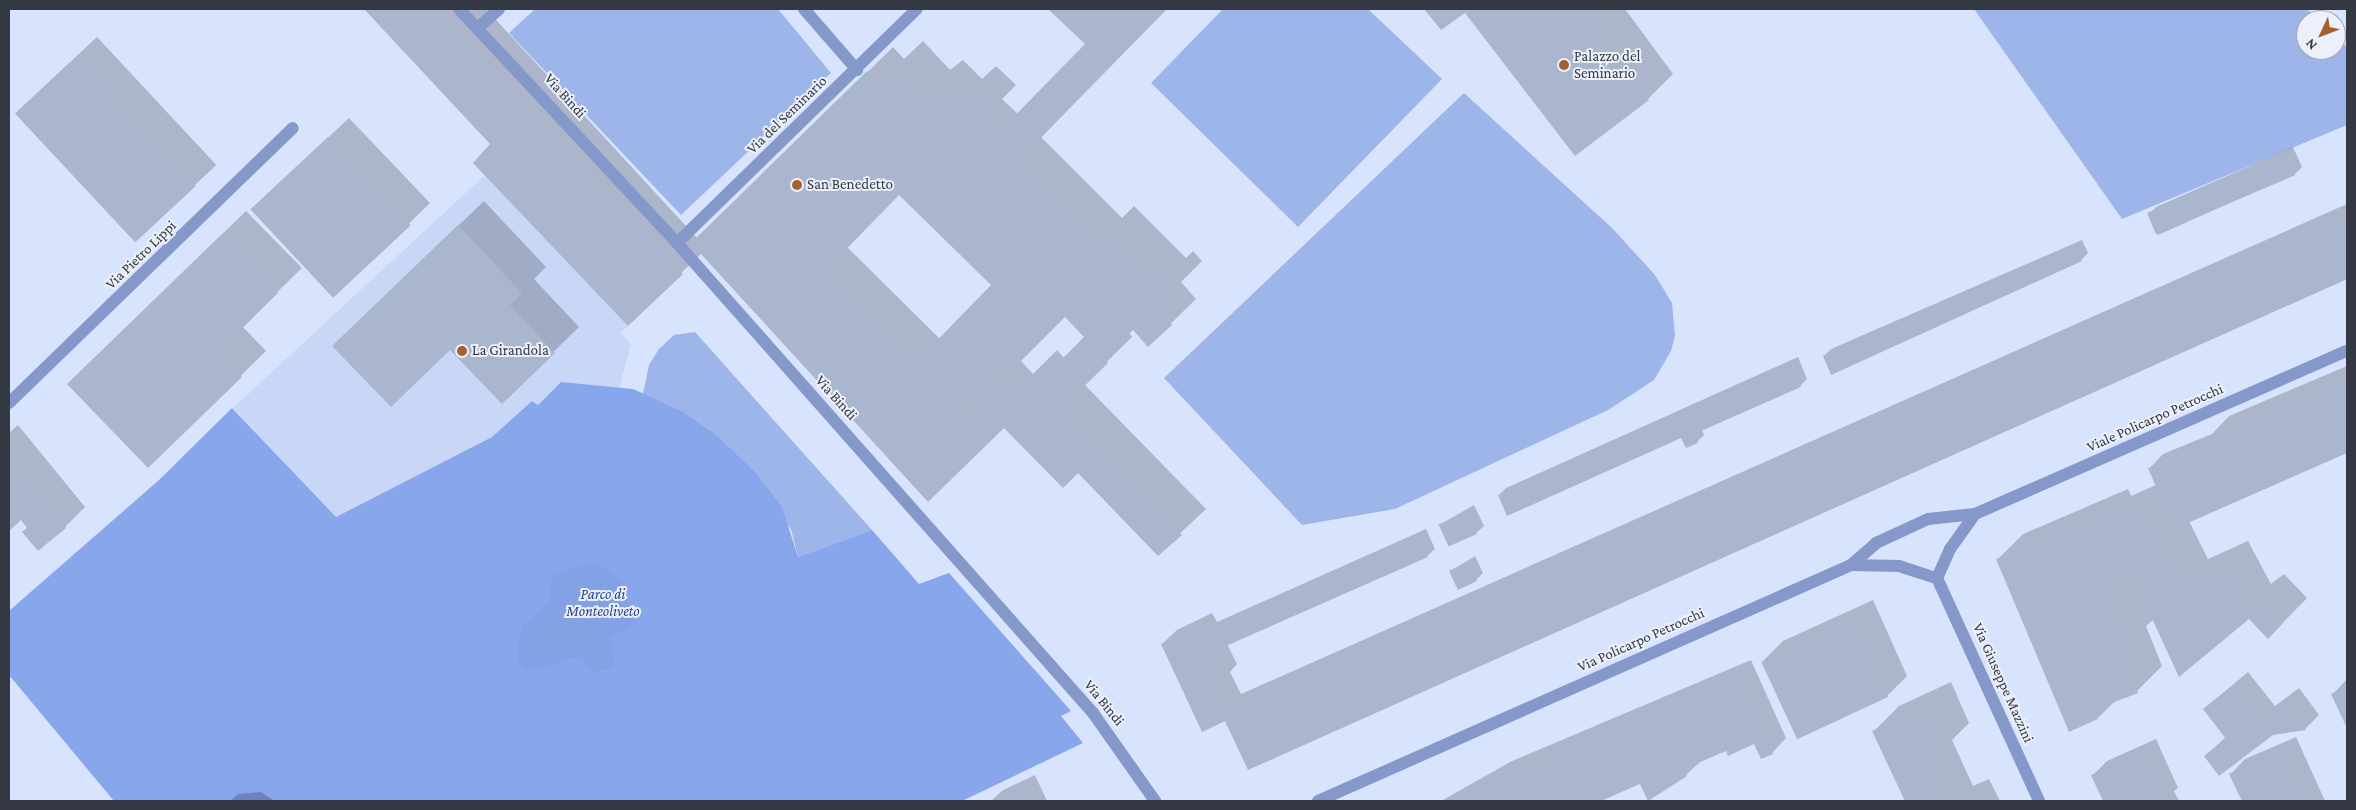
<!DOCTYPE html>
<style>
body{margin:0}
#map{position:relative;width:2356px;height:810px;overflow:hidden;background:#d8e3fd;font-family:"Crimson Pro",serif}
div>[style]{position:absolute}
.built>*{inset:0;background:#c9d7f7}
.green>*{inset:0;background:#9eb5ea}
.forest>*{inset:0;background:#88a6eb}
.water>*{inset:0;background:#83a1e5}
.shadow>*{inset:0;background:#0003;transform-origin:0 0}
.building>*{inset:0;background:#aab5ce;transform-origin:0 0}
.minor>*{height:12px;margin:-6px;padding:0 6px;transform-origin:6px;border-radius:6px;background:#8499c9}
.dots>*{width:14px;height:14px;translate:-50% -50%;box-sizing:border-box;border:2px solid #ecf0fb;border-radius:50%}
span{translate:-50% -50%;white-space:nowrap;text-align:center;line-height:1.15;-webkit-text-stroke:4px #ecf0fb;paint-order:stroke}
.poi-label{font-size:15px;color:#343842}
.left{translate:0 -50%;text-align:left}
.street-label{font-size:15px;color:#343842}
.park-label{font-size:15px;color:#274393;font-style:italic}
.frame{position:absolute;inset:0;border:10px solid #343842;pointer-events:none}
.north{position:absolute;left:2296px;top:10px;width:50px;height:50px;box-sizing:border-box;background:#ecf0fb;border:1px solid #a2a6b1;border-radius:50%;rotate:227deg;font-size:14px;font-weight:700;line-height:20px;text-align:center;color:#343842}
.north::after{content:'';display:block;margin:auto;width:18px;height:22px;background:#a3612e;clip-path:polygon(50% 0,100% 100%,50% 72%,0 100%)}
</style>
<div id="map">
<div class="built">
<i style="clip-path:polygon(485px 175px,628px 326px,621px 333px,631px 344px,619px 388px,561px 383px,538px 405px,532px 401px,492px 437px,336px 517px,233px 408px)"></i>
</div>
<div class="green">
<i style="clip-path:polygon(535px 9px,778px 9px,831px 73px,681px 215px,509px 33px)"></i>
<i style="clip-path:polygon(1223px 9px,1368px 9px,1442px 79px,1298px 227px,1151px 83px)"></i>
<i style="clip-path:polygon(1974px 9px,2307px 9px,2319px 20px,2306px 20px,2306px 50px,2336px 50px,2336px 37px,2347px 47px,2347px 125px,2122px 219px)"></i>
<i style="clip-path:polygon(1464px 93px,1612px 228px,1655px 275px,1672px 303px,1675px 336px,1671px 351px,1654px 380px,1608px 410px,1395px 509px,1302px 525px,1164px 378px)"></i>
<i style="clip-path:polygon(695px 332px,872px 530px,798px 557px,791px 529px,715px 434px,684px 412px,643px 394px,649px 365px,659px 349px,674px 335px)"></i>
</div>
<div class="forest">
<i style="clip-path:polygon(561px 382px,633px 389px,684px 412px,715px 434px,755px 472px,782px 507px,798px 557px,872px 530px,919px 584px,949px 573px,1071px 711px,1061px 716px,1083px 743px,962px 801px,114px 801px,9px 675px,9px 611px,159px 480px,232px 408px,336px 517px,492px 437px,532px 401px,538px 405px)"></i>
</div>
<div class="water">
<i style="clip-path:polygon(595px 562px,620px 579px,633px 620px,631px 627px,611px 636px,614px 668px,592px 672px,582px 659px,572px 657px,541px 669px,525px 669px,519px 664px,519px 637px,524px 625px,548px 601px,553px 578px,563px 570px)"></i>
</div>
<div class="shadow">
<i style="clip-path:polygon(evenodd,365px 9px,486px 9px,698px 239px,893px 47px,904px 59px,923px 41px,950px 70px,963px 60px,982px 79px,996px 66px,1016px 85px,1002px 99px,1018px 114px,1087px 44px,1050px 9px,1166px 9px,1041px 137px,1122px 218px,1134px 206px,1186px 258px,1193px 251px,1202px 261px,1181px 282px,1196px 299px,1149px 345px,1133px 328px,1129px 332px,1132px 337px,1084px 384px,1206px 509px,1158px 554px,1078px 471px,1004px 426px,928px 500px,702px 253px,628px 324px,491px 144px,365px 9px,899px 194px,993px 285px,940px 339px,847px 247px,899px 194px,365px 9px,1065px 315px,1086px 336px,1064px 358px,1057px 350px,1033px 374px,1020px 360px,1065px 315px)"></i>
<i style="clip-path:polygon(1425px 9px,1625px 9px,1673px 74px,1648px 99px,1465px 11px,1441px 28px)"></i>
<i style="left:97px;top:37px;width:175px;height:112px;rotate:47deg"></i>
<i style="clip-path:polygon(349px 118px,430px 203px,335px 296px,273px 189px)"></i>
<i style="clip-path:polygon(2293px 147px,2302px 167px,2295px 174px,2158px 235px,2149px 215px,2156px 207px)"></i>
<i style="clip-path:polygon(484px 201px,546px 267px,534px 279px,579px 327px,502px 402px,450px 348px,359px 321px)"></i>
<i style="clip-path:polygon(2347px 204px,2347px 279px,1248px 769px,1225px 719px,1162px 644px,1177px 630px,1212px 613px,1217px 622px,1426px 529px,1435px 549px,1427px 556px,1227px 644px,1237px 664px,1230px 672px,1241px 694px)"></i>
<i style="clip-path:polygon(246px 211px,302px 268px,242px 326px,266px 351px,148px 467px,93px 360px)"></i>
<i style="clip-path:polygon(2082px 240px,2088px 253px,2081px 260px,1831px 373px,1824px 356px,1831px 349px)"></i>
<i style="clip-path:polygon(1798px 357px,1807px 379px,1800px 386px,1702px 430px,1704px 435px,1697px 442px,1682px 437px,1499px 495px,1506px 488px)"></i>
<i style="clip-path:polygon(2347px 366px,2347px 452px,2189px 521px,2208px 559px,2248px 541px,2271px 584px,2284px 574px,2307px 598px,2268px 638px,2250px 618px,2154px 619px,2146px 626px,2162px 666px,2137px 691px,2116px 700px,2098px 718px,1998px 559px,2023px 534px,2128px 489px,2131px 496px,2156px 485px,2149px 469px,2163px 454px,2212px 434px,2229px 416px)"></i>
<i style="clip-path:polygon(18px 425px,85px 507px,65px 527px,28px 528px,21px 519px,9px 529px,9px 433px)"></i>
<i style="clip-path:polygon(1474px 505px,1484px 526px,1476px 533px,1439px 525px)"></i>
<i style="clip-path:polygon(1475px 556px,1483px 573px,1476px 580px,1451px 571px)"></i>
<i style="clip-path:polygon(1873px 600px,1907px 676px,1887px 696px,1763px 661px,1783px 641px)"></i>
<i style="clip-path:polygon(1751px 660px,1786px 738px,1772px 753px,1755px 743px,1726px 749px,1701px 761px,1686px 775px,1641px 782px,1600px 801px,1441px 801px,1512px 761px)"></i>
<i style="clip-path:polygon(2248px 672px,2275px 706px,2299px 688px,2319px 715px,2305px 729px,2272px 734px,2205px 756px,2226px 737px,2204px 709px)"></i>
<i style="clip-path:polygon(2347px 679px,2347px 725px,2333px 694px)"></i>
<i style="clip-path:polygon(1951px 682px,1969px 723px,1952px 740px,1973px 786px,1989px 779px,2000px 801px,1906px 801px,1874px 731px,1899px 706px)"></i>
<i style="clip-path:polygon(2296px 737px,2325px 801px,2243px 801px,2231px 774px,2245px 759px)"></i>
<i style="clip-path:polygon(2156px 739px,2178px 788px,2174px 791px,2179px 801px,2104px 801px,2093px 775px,2107px 761px)"></i>
<i style="clip-path:polygon(1035px 775px,1047px 801px,991px 801px,1003px 790px)"></i>
<i style="clip-path:polygon(261px 792px,275px 801px,230px 801px,238px 794px)"></i>
</div>
<div class="building">
<i style="clip-path:polygon(364px 9px,437px 9px,683px 274px,628px 326px,473px 163px,490px 144px)"></i>
<i style="clip-path:polygon(evenodd,1048px 9px,1167px 9px,1017px 162px,1096px 242px,1108px 230px,1160px 282px,1168px 275px,1178px 286px,1156px 308px,1172px 325px,1148px 347px,1133px 330px,1104px 358px,1108px 363px,1060px 410px,1182px 535px,1158px 556px,1078px 473px,1063px 488px,1004px 428px,928px 502px,691px 243px,867px 71px,879px 83px,897px 65px,924px 94px,937px 84px,956px 103px,970px 90px,992px 111px,978px 125px,992px 139px,1085px 44px,1048px 9px,899px 195px,991px 285px,915px 363px,823px 273px,899px 195px,1048px 9px,1065px 317px,1084px 337px,1039px 382px,1031px 374px,1008px 397px,990px 380px,1009px 361px,1016px 366px,1065px 317px,1048px 9px,971px 400px,986px 416px,973px 428px,958px 413px,971px 400px)"></i>
<i style="clip-path:polygon(1424px 9px,1582px 9px,1649px 100px,1575px 156px,1465px 13px,1441px 30px)"></i>
<i style="left:76px;top:57px;width:176px;height:83px;rotate:47deg"></i>
<i style="left:328px;top:137px;width:121px;height:106px;rotate:47deg"></i>
<i style="left:2286px;top:154px;width:23px;height:151px;rotate:67deg"></i>
<i style="clip-path:polygon(2347px 210px,2347px 279px,1248px 770px,1225px 721px,1202px 732px,1161px 644px,1198px 627px,1200px 632px,1419px 536px,1428px 557px,1210px 653px,1223px 680px,1214px 684px,1226px 708px)"></i>
<i style="clip-path:polygon(458px 225px,522px 293px,510px 305px,555px 353px,502px 404px,450px 350px,391px 407px,332px 346px)"></i>
<i style="clip-path:polygon(221px 235px,278px 293px,218px 352px,242px 377px,148px 468px,67px 384px)"></i>
<i style="clip-path:polygon(2075px 246px,2082px 261px,1831px 375px,1823px 356px,1844px 344px)"></i>
<i style="clip-path:polygon(1790px 364px,1801px 387px,1694px 434px,1698px 443px,1686px 448px,1681px 438px,1507px 516px,1498px 495px)"></i>
<i style="clip-path:polygon(2347px 378px,2347px 453px,2174px 529px,2148px 468px,2209px 442px,2207px 437px)"></i>
<i style="clip-path:polygon(9px 459px,66px 528px,38px 551px,22px 532px,27px 528px,21px 520px,9px 531px)"></i>
<i style="clip-path:polygon(2144px 504px,2183px 584px,2223px 566px,2246px 608px,2259px 598px,2283px 623px,2268px 639px,2249px 619px,2179px 677px,2129px 569px,2103px 581px,2131px 644px,2120px 649px,2138px 693px,2094px 710px,2098px 719px,2069px 732px,1996px 559px,2103px 513px,2106px 520px)"></i>
<i style="left:1467px;top:512px;width:24px;height:31px;rotate:66deg"></i>
<i style="left:1468px;top:562px;width:21px;height:21px;rotate:65deg"></i>
<i style="left:1852px;top:620px;width:85px;height:100px;rotate:65deg"></i>
<i style="clip-path:polygon(1737px 674px,1773px 754px,1761px 759px,1754px 744px,1728px 756px,1726px 751px,1684px 769px,1687px 776px,1648px 801px,1640px 784px,1601px 801px,1595px 794px,1580px 801px,1447px 801px,1530px 763px,1532px 768px,1559px 755px,1558px 751px,1697px 687px,1699px 691px)"></i>
<i style="clip-path:polygon(2233px 685px,2260px 720px,2284px 701px,2306px 730px,2273px 735px,2219px 776px,2204px 756px,2226px 739px,2203px 709px)"></i>
<i style="clip-path:polygon(2347px 686px,2347px 728px,2331px 694px)"></i>
<i style="clip-path:polygon(1925px 707px,1945px 749px,1924px 758px,1944px 801px,1905px 801px,1872px 731px)"></i>
<i style="clip-path:polygon(2281px 750px,2304px 801px,2242px 801px,2229px 774px)"></i>
<i style="clip-path:polygon(2141px 752px,2163px 801px,2103px 801px,2091px 775px)"></i>
<i style="clip-path:polygon(1021px 789px,1026px 801px,993px 801px)"></i>
</div>
<div class="minor">
<i style="left:459px;top:9px;width:320px;rotate:47deg"></i>
<i style="left:677px;top:243px;width:628px;rotate:48.49deg"></i>
<i style="left:1093px;top:713px;width:108px;rotate:54.8deg"></i>
<i style="left:804px;top:9px;width:81px;rotate:49deg"></i>
<i style="left:479px;top:27px;width:27px;rotate:-42deg"></i>
<i style="left:677px;top:243px;width:335px;rotate:-44.3deg"></i>
<i style="left:9px;top:403px;width:395px;rotate:-44.1deg"></i>
<i style="left:1975px;top:514px;width:43px;rotate:125.5deg"></i>
<i style="left:1950px;top:549px;width:32px;rotate:114deg"></i>
<i style="left:1937px;top:578px;width:245px;rotate:65.4deg"></i>
<i style="left:1851px;top:565px;width:48px;rotate:1.2deg"></i>
<i style="left:1899px;top:566px;width:40px;rotate:18deg"></i>
<i style="left:1318px;top:801px;width:583px;rotate:-23.88deg"></i>
<i style="left:1851px;top:565px;width:33px;rotate:-41deg"></i>
<i style="left:1876px;top:543px;width:57px;rotate:-24.8deg"></i>
<i style="left:1928px;top:519px;width:47px;rotate:-6.1deg"></i>
<i style="left:1975px;top:514px;width:406px;rotate:-23.7deg"></i>
</div>
<div class="dots">
<i style="left:1564px;top:65px;background:#a3612e"></i>
<i style="left:797px;top:185px;background:#a3612e"></i>
<i style="left:462px;top:351px;background:#a3612e"></i>
</div>
<div class="poi-label">
<span class="left" style="left:1574px;top:65px">Palazzo del<br>Seminario</span>
<span class="left" style="left:807px;top:185px">San Benedetto</span>
<span class="left" style="left:472px;top:351px">La Girandola</span>
</div>
<div class="street-label">
<span style="left:565px;top:96px;rotate:48deg">Via Bindi</span>
<span style="left:787px;top:115px;rotate:-44deg">Via del Seminario</span>
<span style="left:141px;top:255px;rotate:-44deg">Via Pietro Lippi</span>
<span style="left:836px;top:398px;rotate:48deg">Via Bindi</span>
<span style="left:2155px;top:418px;rotate:-24deg">Viale Policarpo Petrocchi</span>
<span style="left:1641px;top:640px;rotate:-24deg">Via Policarpo Petrocchi</span>
<span style="left:2003px;top:683px;rotate:66deg">Via Giuseppe Mazzini</span>
<span style="left:1104px;top:703px;rotate:51deg">Via Bindi</span>
</div>
<div class="park-label">
<span style="left:603px;top:603px">Parco di<br>Monteoliveto</span>
</div>
<div class="frame"></div>
<div class="north">N</div>
</div>
